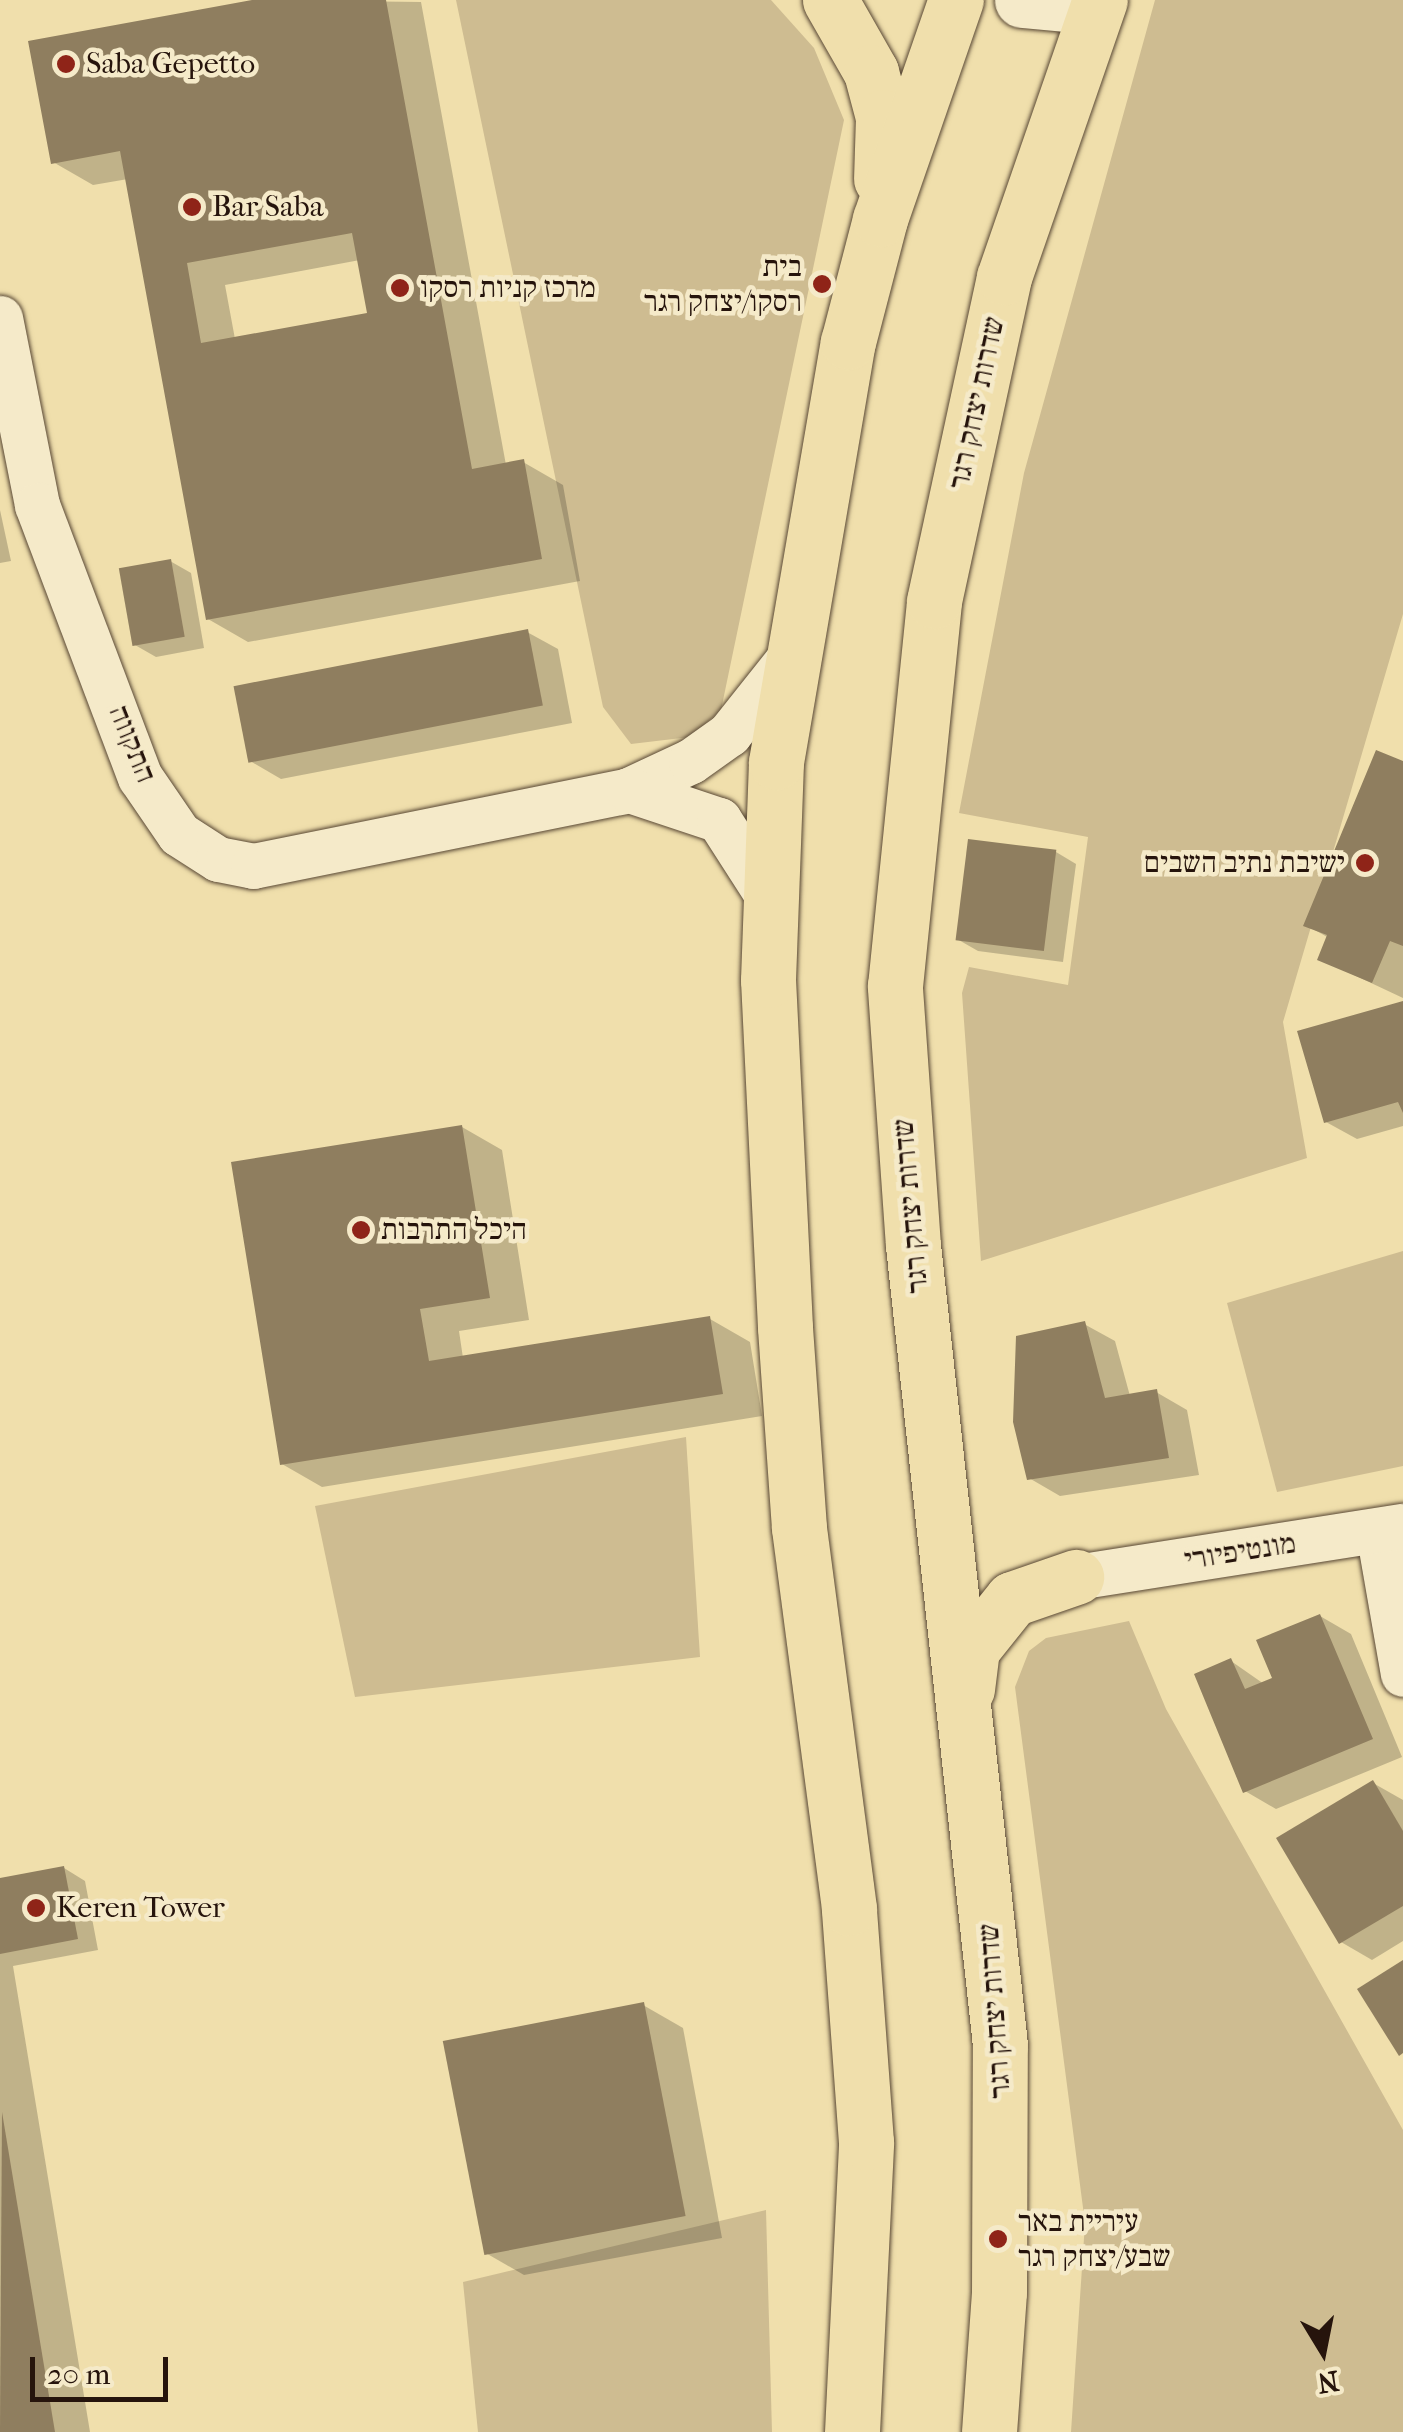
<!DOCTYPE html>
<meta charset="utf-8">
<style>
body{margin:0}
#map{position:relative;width:1403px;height:2432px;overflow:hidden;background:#f0dfac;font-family:"IM FELL French Canon","Frank Ruhl Libre",serif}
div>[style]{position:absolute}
.green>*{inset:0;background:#cebc91}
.shadow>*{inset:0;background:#0003}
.building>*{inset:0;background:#8f7e5f;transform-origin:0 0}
.roads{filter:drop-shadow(0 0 2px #584734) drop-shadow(0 0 2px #584734)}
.minor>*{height:45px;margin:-22.5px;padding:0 22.5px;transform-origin:22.5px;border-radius:22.5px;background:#f5eac9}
.tertiary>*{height:55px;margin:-27.5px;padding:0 27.5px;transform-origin:27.5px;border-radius:27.5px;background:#f5eac9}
.primary>*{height:55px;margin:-27.5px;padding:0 27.5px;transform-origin:27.5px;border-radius:27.5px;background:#f0dfac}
.dots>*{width:28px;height:28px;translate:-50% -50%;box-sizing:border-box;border:5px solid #f5eac9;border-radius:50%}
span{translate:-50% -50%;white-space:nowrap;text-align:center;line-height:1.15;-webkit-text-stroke:9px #f5eac9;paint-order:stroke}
.poi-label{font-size:30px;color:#26140c}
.left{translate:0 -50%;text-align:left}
.right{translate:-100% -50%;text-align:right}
.street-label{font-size:30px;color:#26140c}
.north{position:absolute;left:1273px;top:2302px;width:100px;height:100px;-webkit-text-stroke:8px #f5eac9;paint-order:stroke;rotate:170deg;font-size:28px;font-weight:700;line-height:40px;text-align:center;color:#26140c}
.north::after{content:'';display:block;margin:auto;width:35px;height:45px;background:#26140c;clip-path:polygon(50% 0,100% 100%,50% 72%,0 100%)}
.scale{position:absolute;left:30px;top:2357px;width:138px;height:45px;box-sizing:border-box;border:5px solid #26140c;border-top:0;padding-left:12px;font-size:30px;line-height:35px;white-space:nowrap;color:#26140c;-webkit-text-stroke:8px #f5eac9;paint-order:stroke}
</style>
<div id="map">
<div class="green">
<i style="clip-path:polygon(456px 0,771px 0,814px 48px,844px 120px,721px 710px,690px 737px,631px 744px,603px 707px)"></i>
<i style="clip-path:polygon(1155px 0,1403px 0,1403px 614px,1283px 1022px,1307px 1158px,981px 1261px,962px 993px,969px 967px,1068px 985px,1088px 837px,959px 813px,1024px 473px)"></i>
<i style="clip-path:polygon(1403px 1251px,1403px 1466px,1277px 1492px,1227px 1303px)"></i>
<i style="clip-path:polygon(686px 1437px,700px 1657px,355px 1697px,315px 1506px)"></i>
<i style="clip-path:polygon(1129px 1621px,1166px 1709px,1403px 2130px,1403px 2432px,1071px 2432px,1085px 2223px,1015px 1687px,1029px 1651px,1046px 1638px)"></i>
<i style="clip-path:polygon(766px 2210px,772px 2432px,478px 2432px,463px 2282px)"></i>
</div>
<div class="shadow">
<i style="clip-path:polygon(evenodd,266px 0,421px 2px,506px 465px,523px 462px,563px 485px,580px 581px,248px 642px,208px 619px,128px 179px,93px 185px,53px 162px,266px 0,360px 260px,370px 315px,235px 339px,225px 285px,360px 260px)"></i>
<i style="clip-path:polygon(0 510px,11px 561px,0 563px)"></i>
<i style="clip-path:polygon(170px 561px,191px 573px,204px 648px,156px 657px,135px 645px)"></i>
<i style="clip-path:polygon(527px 632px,558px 649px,572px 723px,281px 779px,250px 761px)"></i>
<i style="clip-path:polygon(1403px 763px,1403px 998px,1320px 959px,1329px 938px,1306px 925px)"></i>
<i style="clip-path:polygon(1056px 852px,1076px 864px,1063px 962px,978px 951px,957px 939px)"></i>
<i style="clip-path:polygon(1403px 1003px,1403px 1126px,1357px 1139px,1326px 1122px)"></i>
<i style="clip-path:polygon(462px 1127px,502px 1150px,529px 1320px,459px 1331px,463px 1358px,710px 1319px,750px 1342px,762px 1416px,322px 1487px,282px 1464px)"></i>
<i style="clip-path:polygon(1084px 1324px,1115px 1341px,1130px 1396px,1156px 1392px,1187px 1410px,1199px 1475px,1060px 1496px,1029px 1478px)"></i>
<i style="clip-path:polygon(1320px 1616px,1351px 1634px,1402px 1757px,1276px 1809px,1245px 1791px,1231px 1661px,1264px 1684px,1275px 1679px)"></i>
<i style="clip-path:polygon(1373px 1783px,1403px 1800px,1403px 1941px,1372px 1960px,1341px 1942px)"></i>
<i style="clip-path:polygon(64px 1868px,85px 1881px,98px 1950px,13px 1966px,90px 2432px,0 2432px,0 1880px)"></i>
<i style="clip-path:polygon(643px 2005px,683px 2028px,722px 2238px,524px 2275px,484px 2252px)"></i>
</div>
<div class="building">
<i style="clip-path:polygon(evenodd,252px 0,386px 0,472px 469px,524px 459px,542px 559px,206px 620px,120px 151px,51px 164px,28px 41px,252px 0,352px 233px,367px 313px,201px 343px,187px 263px,352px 233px)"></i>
<i style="left:171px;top:559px;width:79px;height:53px;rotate:80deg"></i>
<i style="left:528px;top:629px;width:78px;height:300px;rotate:79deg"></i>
<i style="clip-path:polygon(1376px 750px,1403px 761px,1403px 946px,1390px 941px,1372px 983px,1317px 960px,1327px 935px,1303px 926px)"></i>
<i style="left:968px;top:839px;width:89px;height:102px;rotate:7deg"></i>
<i style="clip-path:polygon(1403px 1001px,1403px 1113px,1398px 1102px,1324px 1123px,1297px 1031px)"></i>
<i style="clip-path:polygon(462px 1125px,490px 1298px,420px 1309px,429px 1361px,710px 1316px,723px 1394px,280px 1465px,231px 1162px)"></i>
<i style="clip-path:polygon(1085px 1321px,1105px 1398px,1157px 1389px,1169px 1458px,1027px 1480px,1013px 1422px,1016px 1336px)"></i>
<i style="clip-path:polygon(1320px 1614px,1373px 1739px,1243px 1793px,1194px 1674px,1231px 1658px,1245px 1689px,1272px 1678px,1256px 1640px)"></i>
<i style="clip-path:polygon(1373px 1780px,1403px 1831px,1403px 1906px,1339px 1944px,1276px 1838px)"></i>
<i style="clip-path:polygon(64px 1866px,78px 1939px,0 1954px,0 1878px)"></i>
<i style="clip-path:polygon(1403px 1960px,1403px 2053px,1399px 2056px,1357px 1989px)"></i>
<i style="left:644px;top:2002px;width:218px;height:205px;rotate:79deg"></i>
<i style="clip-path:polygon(2px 2112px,55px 2432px,0 2432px)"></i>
</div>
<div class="roads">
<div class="minor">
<i style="left:0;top:318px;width:191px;rotate:78.8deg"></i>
<i style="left:37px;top:505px;width:291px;rotate:69.3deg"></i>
<i style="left:140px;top:777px;width:69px;rotate:55.6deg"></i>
<i style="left:179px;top:834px;width:46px;rotate:32.7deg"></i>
<i style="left:218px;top:859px;width:36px;rotate:11deg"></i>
<i style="left:253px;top:866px;width:384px;rotate:-11.4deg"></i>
<i style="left:629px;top:790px;width:68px;rotate:-25.1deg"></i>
<i style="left:691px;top:761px;width:47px;rotate:-35.4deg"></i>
<i style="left:729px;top:734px;width:106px;rotate:-51.5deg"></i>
<i style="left:629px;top:790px;width:95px;rotate:18.4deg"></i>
<i style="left:719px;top:820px;width:96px;rotate:57.3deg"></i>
<i style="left:1378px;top:1531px;width:145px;rotate:80.1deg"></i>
<i style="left:1076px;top:1577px;width:331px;rotate:-8.9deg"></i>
</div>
<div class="tertiary">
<i style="left:1022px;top:0;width:75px;rotate:5.3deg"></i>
</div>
<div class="primary">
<i style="left:830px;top:0;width:83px;rotate:60.3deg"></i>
<i style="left:871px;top:72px;width:47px;rotate:75.1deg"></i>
<i style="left:883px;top:117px;width:62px;rotate:91.8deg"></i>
<i style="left:967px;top:1689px;width:40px;rotate:-82.9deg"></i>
<i style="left:972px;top:1649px;width:64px;rotate:-51.3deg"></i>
<i style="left:1012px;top:1599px;width:68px;rotate:-19deg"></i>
<i style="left:852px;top:2432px;width:290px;rotate:-87.2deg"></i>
<i style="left:866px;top:2142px;width:235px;rotate:-94.2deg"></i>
<i style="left:849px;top:1908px;width:383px;rotate:-97.5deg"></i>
<i style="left:799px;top:1528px;width:201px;rotate:-94deg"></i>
<i style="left:785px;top:1327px;width:347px;rotate:-92.8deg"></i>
<i style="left:768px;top:980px;width:218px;rotate:-87.9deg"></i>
<i style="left:776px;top:762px;width:426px;rotate:-80.3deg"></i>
<i style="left:848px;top:342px;width:127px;rotate:-75.4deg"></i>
<i style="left:880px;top:219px;width:232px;rotate:-70.9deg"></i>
<i style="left:989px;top:2432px;width:140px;rotate:-85.9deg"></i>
<i style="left:999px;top:2292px;width:247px;rotate:-89.8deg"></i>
<i style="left:1000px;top:2045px;width:804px;rotate:-96.21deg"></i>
<i style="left:913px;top:1246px;width:261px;rotate:-94deg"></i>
<i style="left:895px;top:986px;width:387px;rotate:-84.2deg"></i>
<i style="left:934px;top:601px;width:331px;rotate:-77.8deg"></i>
<i style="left:1004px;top:277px;width:293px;rotate:-70.9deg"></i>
</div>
</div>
<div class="dots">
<i style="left:66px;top:64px;background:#8f2418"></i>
<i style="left:192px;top:207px;background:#8f2418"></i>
<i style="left:822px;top:284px;background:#8f2418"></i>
<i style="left:400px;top:288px;background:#8f2418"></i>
<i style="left:1365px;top:863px;background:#8f2418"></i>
<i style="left:361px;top:1230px;background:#8f2418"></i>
<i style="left:36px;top:1908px;background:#8f2418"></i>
<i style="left:998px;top:2239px;background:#8f2418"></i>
</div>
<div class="poi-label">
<span class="left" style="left:86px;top:64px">Saba Gepetto</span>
<span class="left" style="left:212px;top:207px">Bar Saba</span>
<span class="right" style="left:802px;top:284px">בית<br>רסקו/יצחק רגר</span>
<span class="left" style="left:420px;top:288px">מרכז קניות רסקו</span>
<span class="right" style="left:1345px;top:863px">ישיבת נתיב השבים</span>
<span class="left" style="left:381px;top:1230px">היכל התרבות</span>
<span class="left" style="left:56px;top:1908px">Keren Tower</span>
<span class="left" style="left:1018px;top:2239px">עיריית באר<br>שבע/יצחק רגר</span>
</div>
<div class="street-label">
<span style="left:977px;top:403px;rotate:-78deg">שדרות יצחק רגר</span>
<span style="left:132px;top:744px;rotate:68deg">התקווה</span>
<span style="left:911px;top:1206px;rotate:-95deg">שדרות יצחק רגר</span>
<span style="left:1240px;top:1552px;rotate:-9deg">מונטיפיורי</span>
<span style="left:995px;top:2011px;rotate:-94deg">שדרות יצחק רגר</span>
</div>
<div class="north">N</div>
<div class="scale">20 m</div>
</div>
